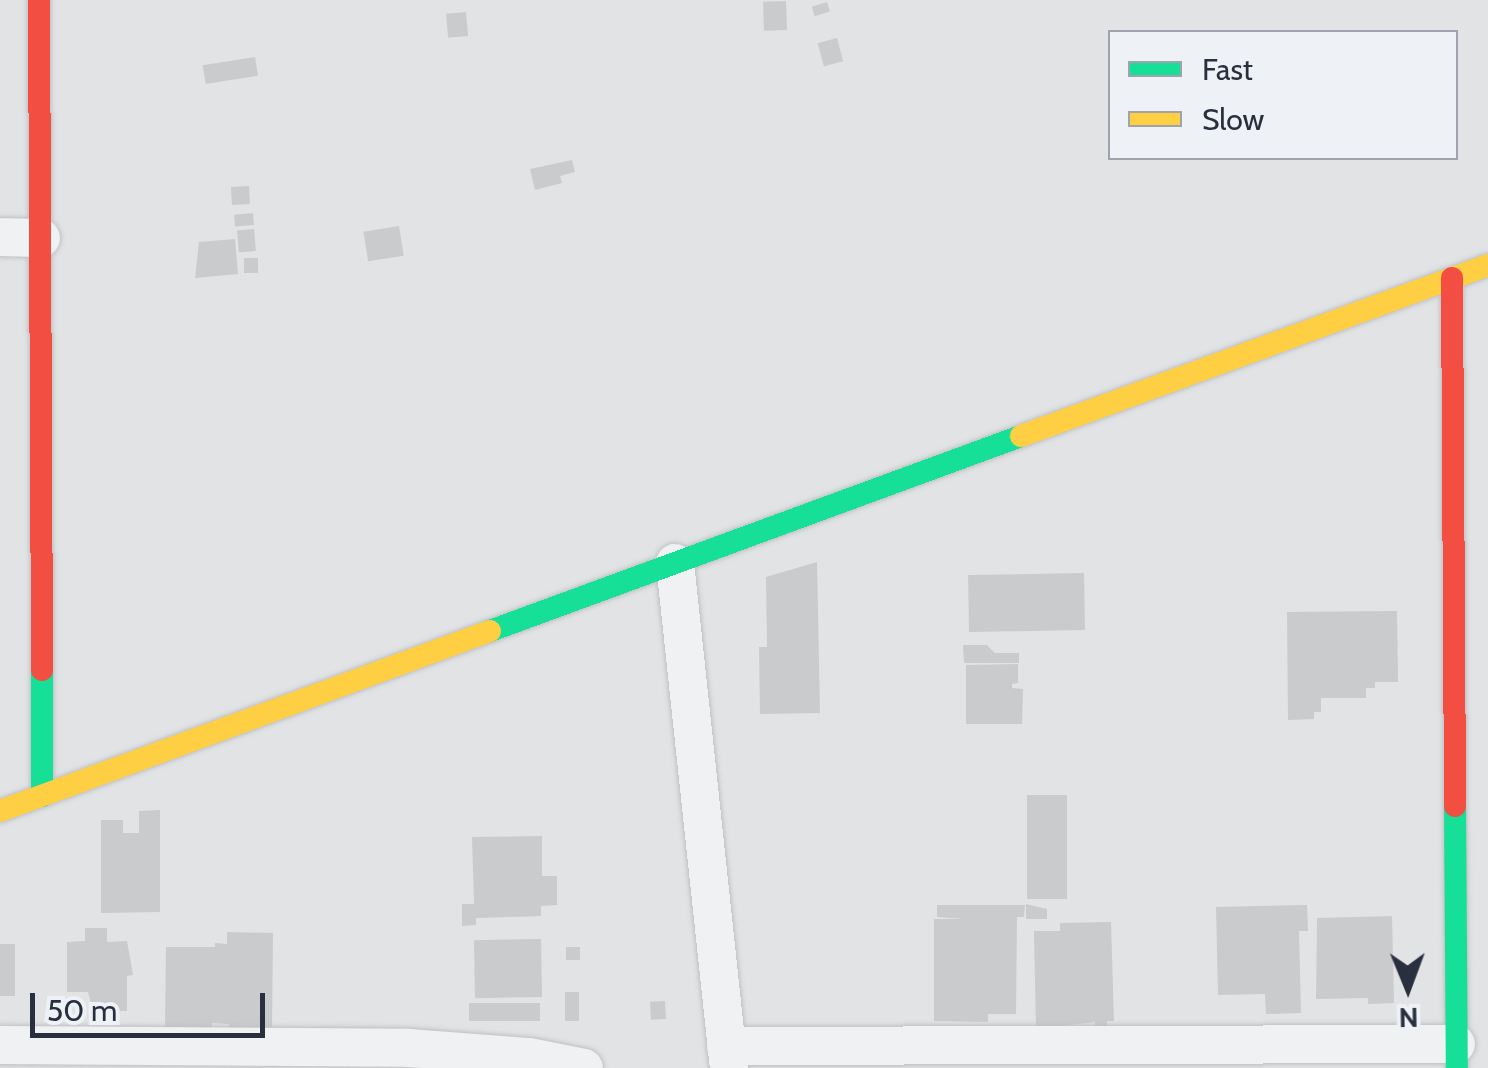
<!DOCTYPE html>
<style>
body{margin:0}
#map{position:relative;width:1488px;height:1068px;overflow:hidden;background:#e1e3e5;font-family:Cabin,sans-serif}
div>[style]{position:absolute}
.building>*{inset:0;background:#c9cbcd;transform-origin:0 0}
.roads{filter:drop-shadow(0 0 2px #bfc1c3) drop-shadow(0 0 2px #bfc1c3)}
.street>*{height:38px;margin:-19px;padding:0 19px;transform-origin:19px;border-radius:19px;background:#f0f1f2}
.fast>*{height:22px;margin:-11px;padding:0 11px;transform-origin:11px;border-radius:11px;background:#16e098}
.slow>*{height:22px;margin:-11px;padding:0 11px;transform-origin:11px;border-radius:11px;background:#ffcf43}
.jam>*{height:22px;margin:-11px;padding:0 11px;transform-origin:11px;border-radius:11px;background:#f24e42}
span{translate:-50% -50%;white-space:nowrap;text-align:center;line-height:1.15;-webkit-text-stroke:10px #eef1f5;paint-order:stroke}
.legend{position:absolute;left:1108px;top:30px;width:350px;height:130px;box-sizing:border-box;background:#eef1f5;border:2px solid #9fa3ac;margin:0;padding:12px 18px;list-style:none;font-size:30px;color:#282f3e}
.legend li{display:flex;align-items:center;gap:20px;height:50px}
.legend b{width:50px;border:2px solid #9fa3ac}
.north{position:absolute;left:1358px;top:938px;width:100px;height:100px;-webkit-text-stroke:8px #eef1f5;paint-order:stroke;rotate:179deg;font-size:28px;font-weight:700;line-height:40px;text-align:center;color:#282f3e}
.north::after{content:'';display:block;margin:auto;width:35px;height:45px;background:#282f3e;clip-path:polygon(50% 0,100% 100%,50% 72%,0 100%)}
.scale{position:absolute;left:30px;top:993px;width:235px;height:45px;box-sizing:border-box;border:5px solid #282f3e;border-top:0;padding-left:12px;font-size:30px;line-height:35px;white-space:nowrap;color:#282f3e;-webkit-text-stroke:8px #eef1f5;paint-order:stroke}
</style>
<div id="map">
<div class="building">
<i style="left:786px;top:1px;width:29px;height:23px;rotate:88deg"></i>
<i style="left:827px;top:2px;width:10px;height:16px;rotate:73deg"></i>
<i style="left:466px;top:12px;width:24px;height:20px;rotate:85deg"></i>
<i style="left:837px;top:38px;width:24px;height:20px;rotate:75deg"></i>
<i style="left:255px;top:57px;width:19px;height:53px;rotate:81deg"></i>
<i style="clip-path:polygon(572px 160px,575px 172px,560px 176px,562px 183px,535px 190px,530px 169px)"></i>
<i style="left:249px;top:186px;width:18px;height:18px;rotate:87deg"></i>
<i style="left:253px;top:213px;width:12px;height:19px;rotate:85deg"></i>
<i style="left:399px;top:226px;width:30px;height:36px;rotate:81deg"></i>
<i style="left:254px;top:229px;width:22px;height:17px;rotate:85deg"></i>
<i style="clip-path:polygon(235px 239px,238px 274px,195px 278px,199px 242px)"></i>
<i style="left:244px;top:258px;width:14px;height:15px"></i>
<i style="clip-path:polygon(817px 562px,820px 713px,760px 714px,759px 647px,767px 647px,766px 577px)"></i>
<i style="left:1084px;top:573px;width:57px;height:116px;rotate:89deg"></i>
<i style="clip-path:polygon(1397px 611px,1398px 682px,1375px 682px,1375px 688px,1366px 688px,1366px 698px,1321px 698px,1321px 712px,1314px 712px,1314px 719px,1288px 720px,1287px 612px)"></i>
<i style="clip-path:polygon(963px 645px,987px 645px,995px 653px,1019px 653px,1019px 663px,964px 663px)"></i>
<i style="clip-path:polygon(1018px 664px,1018px 683px,1012px 684px,1012px 688px,1023px 689px,1022px 724px,966px 724px,966px 665px)"></i>
<i style="left:1027px;top:795px;width:40px;height:104px"></i>
<i style="clip-path:polygon(160px 810px,160px 912px,101px 913px,101px 820px,123px 820px,123px 833px,139px 833px,139px 811px)"></i>
<i style="clip-path:polygon(542px 836px,542px 876px,557px 876px,557px 905px,541px 906px,541px 916px,476px 918px,476px 925px,462px 926px,462px 904px,474px 904px,472px 837px)"></i>
<i style="clip-path:polygon(1026px 904px,1047px 909px,1047px 919px,1026px 919px)"></i>
<i style="clip-path:polygon(937px 905px,1025px 905px,1024px 917px,1017px 917px,1016px 1014px,988px 1014px,988px 1022px,934px 1021px,934px 919px,964px 919px,937px 917px)"></i>
<i style="clip-path:polygon(1307px 905px,1308px 931px,1299px 931px,1301px 1013px,1266px 1014px,1265px 994px,1218px 995px,1216px 907px)"></i>
<i style="clip-path:polygon(1392px 916px,1394px 1003px,1368px 1004px,1368px 998px,1316px 999px,1317px 918px)"></i>
<i style="clip-path:polygon(1111px 922px,1114px 1021px,1107px 1021px,1107px 1028px,1095px 1029px,1095px 1022px,1036px 1029px,1034px 931px,1060px 931px,1060px 923px)"></i>
<i style="clip-path:polygon(85px 928px,107px 928px,107px 942px,127px 941px,133px 975px,127px 976px,127px 1011px,93px 1011px,88px 992px,67px 992px,67px 942px,85px 941px)"></i>
<i style="clip-path:polygon(227px 932px,273px 933px,272px 1030px,229px 1029px,229px 1024px,212px 1023px,212px 1029px,165px 1028px,166px 947px,215px 947px,215px 943px,227px 944px)"></i>
<i style="left:541px;top:939px;width:58px;height:67px;rotate:89deg"></i>
<i style="left:0;top:944px;width:15px;height:52px"></i>
<i style="left:566px;top:947px;width:14px;height:13px"></i>
<i style="left:565px;top:992px;width:14px;height:29px"></i>
<i style="left:665px;top:1001px;width:18px;height:15px;rotate:87deg"></i>
<i style="left:540px;top:1003px;width:18px;height:71px;rotate:90deg"></i>
</div>
<div class="roads">
<div class="street">
<i style="left:0;top:237px;width:41px;rotate:1.4deg"></i>
<i style="left:675px;top:563px;width:508px;rotate:83.9deg"></i>
<i style="left:0;top:1045px;width:409px;rotate:0.4deg"></i>
<i style="left:409px;top:1048px;width:121px;rotate:4.3deg"></i>
<i style="left:530px;top:1057px;width:55px;rotate:11.5deg"></i>
<i style="left:726px;top:1046px;width:730px;rotate:-0.16deg"></i>
</div>
<div class="fast">
<i style="left:490px;top:631px;width:566px;rotate:-20.16deg"></i>
<i style="left:42px;top:670px;width:126px;rotate:90deg"></i>
<i style="left:1455px;top:806px;width:262px;rotate:89.6deg"></i>
</div>
<div class="slow">
<i style="left:1021px;top:436px;width:497px;rotate:-20.1deg"></i>
<i style="left:0;top:811px;width:522px;rotate:-20.17deg"></i>
</div>
<div class="jam">
<i style="left:39px;top:0;width:670px;rotate:89.74deg"></i>
<i style="left:1452px;top:278px;width:528px;rotate:89.67deg"></i>
</div>
</div>
<ul class="legend">
<li><b style="height:12px;background:#16e098"></b>Fast</li>
<li><b style="height:12px;background:#ffcf43"></b>Slow</li>
</ul>
<div class="north">N</div>
<div class="scale">50 m</div>
</div>
